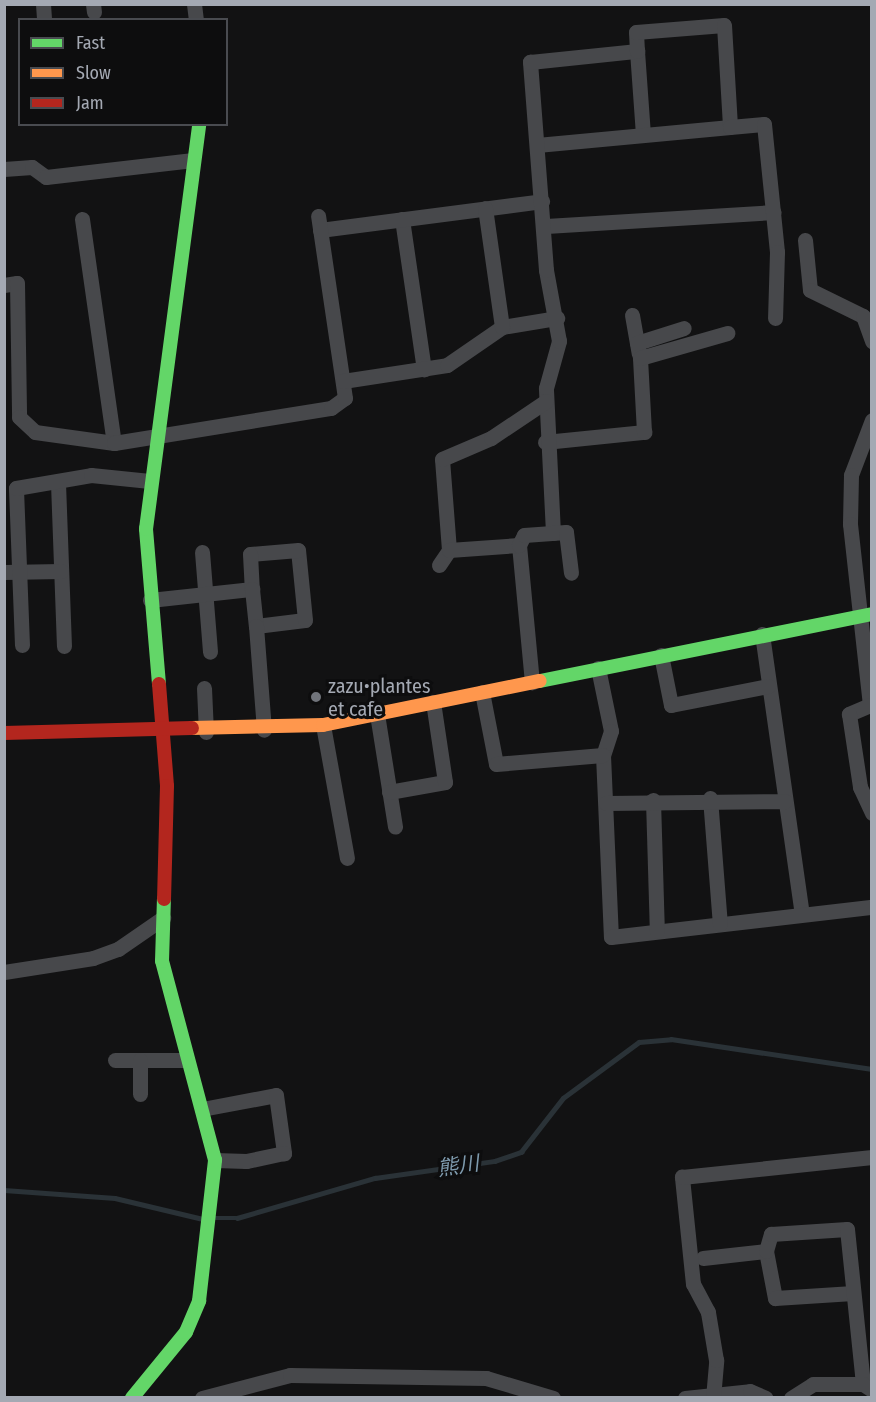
<!DOCTYPE html>
<meta charset="utf-8">
<style>
body{margin:0}
#map{position:relative;width:876px;height:1402px;overflow:hidden;background:#121213;font-family:"Fira Sans Condensed","Noto Sans JP",sans-serif}
div>[style]{position:absolute}
.stream>*{height:4.5px;margin:-2.25px;padding:0 2.25px;transform-origin:2.25px;border-radius:2.25px;background:#2a3237}
.street>*{height:15px;margin:-7.5px;padding:0 7.5px;transform-origin:7.5px;border-radius:7.5px;background:#47484b}
.fast>*{height:14px;margin:-7px;padding:0 7px;transform-origin:7px;border-radius:7px;background:#63d668}
.slow>*{height:14px;margin:-7px;padding:0 7px;transform-origin:7px;border-radius:7px;background:#ff974d}
.jam>*{height:14px;margin:-7px;padding:0 7px;transform-origin:7px;border-radius:7px;background:#b3261e}
.dots>*{width:16px;height:16px;translate:-50% -50%;box-sizing:border-box;border:3px solid #0d0d0e;border-radius:50%}
span{translate:-50% -50%;white-space:nowrap;text-align:center;line-height:1.15;-webkit-text-stroke:6px #0d0d0e;paint-order:stroke}
.poi-label{font-size:20px;color:#a4a9b3}
.left{translate:0 -50%;text-align:left}
.water-label{font-size:21px;color:#7d99ac;font-style:italic}
.frame{position:absolute;inset:0;border:6px solid #a4a9b3;pointer-events:none}
.legend{position:absolute;left:18px;top:18px;width:210px;height:108px;box-sizing:border-box;background:#0d0d0e;border:2px solid #494b50;margin:0;padding:8px 10px;list-style:none;font-size:18px;color:#a4a9b3}
.legend li{display:flex;align-items:center;gap:12px;height:30px}
.legend b{width:30px;border:2px solid #494b50}
</style>
<div id="map">
<div class="stream">
<i style="left:4px;top:1190px;width:111px;rotate:4.1deg"></i>
<i style="left:115px;top:1198px;width:90px;rotate:13.4deg"></i>
<i style="left:214px;top:1218px;width:23px"></i>
<i style="left:237px;top:1218px;width:144px;rotate:-16.2deg"></i>
<i style="left:375px;top:1178px;width:121px;rotate:-8.1deg"></i>
<i style="left:495px;top:1161px;width:28px;rotate:-19deg"></i>
<i style="left:521px;top:1152px;width:68px;rotate:-52.1deg"></i>
<i style="left:563px;top:1098px;width:94px;rotate:-36.4deg"></i>
<i style="left:639px;top:1042px;width:32px;rotate:-5deg"></i>
<i style="left:671px;top:1039px;width:203px;rotate:8.5deg"></i>
</div>
<div class="street">
<i style="left:43px;top:4px;width:16px;rotate:86deg"></i>
<i style="left:93px;top:4px;width:8px;rotate:83deg"></i>
<i style="left:194px;top:4px;width:16px;rotate:83deg"></i>
<i style="left:637px;top:51px;width:84px;rotate:85.9deg"></i>
<i style="left:537px;top:145px;width:194px;rotate:-5.3deg"></i>
<i style="left:4px;top:169px;width:28px;rotate:-4deg"></i>
<i style="left:32px;top:167px;width:17px;rotate:36deg"></i>
<i style="left:46px;top:177px;width:148px;rotate:-6.6deg"></i>
<i style="left:82px;top:219px;width:226px;rotate:81.9deg"></i>
<i style="left:402px;top:219px;width:152px;rotate:81.7deg"></i>
<i style="left:546px;top:226px;width:228px;rotate:-3.5deg"></i>
<i style="left:320px;top:230px;width:224px;rotate:-7.4deg"></i>
<i style="left:805px;top:240px;width:50px;rotate:84.3deg"></i>
<i style="left:810px;top:290px;width:59px;rotate:26.1deg"></i>
<i style="left:863px;top:316px;width:27px;rotate:70deg"></i>
<i style="left:4px;top:285px;width:13px;rotate:-9deg"></i>
<i style="left:17px;top:283px;width:134px;rotate:89.1deg"></i>
<i style="left:19px;top:417px;width:22px;rotate:43deg"></i>
<i style="left:35px;top:432px;width:80px;rotate:7.9deg"></i>
<i style="left:114px;top:443px;width:220px;rotate:-9.2deg"></i>
<i style="left:331px;top:408px;width:17px;rotate:-36deg"></i>
<i style="left:345px;top:398px;width:184px;rotate:-98.4deg"></i>
<i style="left:632px;top:315px;width:39px;rotate:80deg"></i>
<i style="left:502px;top:327px;width:56px;rotate:-9.3deg"></i>
<i style="left:637px;top:343px;width:49px;rotate:-17.7deg"></i>
<i style="left:343px;top:381px;width:105px;rotate:-8.7deg"></i>
<i style="left:447px;top:365px;width:67px;rotate:-34.6deg"></i>
<i style="left:502px;top:327px;width:120px;rotate:-98.1deg"></i>
<i style="left:872px;top:420px;width:59px;rotate:110.9deg"></i>
<i style="left:851px;top:475px;width:49px;rotate:91.2deg"></i>
<i style="left:850px;top:524px;width:182px;rotate:83.7deg"></i>
<i style="left:870px;top:705px;width:23px;rotate:157deg"></i>
<i style="left:849px;top:714px;width:74px;rotate:81.4deg"></i>
<i style="left:860px;top:787px;width:29px;rotate:65deg"></i>
<i style="left:545px;top:442px;width:100px;rotate:-5.8deg"></i>
<i style="left:644px;top:432px;width:74px;rotate:-93.1deg"></i>
<i style="left:640px;top:358px;width:91px;rotate:-16deg"></i>
<i style="left:58px;top:483px;width:163px;rotate:87.9deg"></i>
<i style="left:553px;top:533px;width:145px;rotate:-92.8deg"></i>
<i style="left:546px;top:388px;width:49px;rotate:-74.5deg"></i>
<i style="left:559px;top:341px;width:72px;rotate:-100.4deg"></i>
<i style="left:546px;top:270px;width:209px;rotate:-94.4deg"></i>
<i style="left:530px;top:62px;width:108px;rotate:-5.9deg"></i>
<i style="left:637px;top:51px;width:19px;rotate:-93deg"></i>
<i style="left:636px;top:32px;width:88px;rotate:-4.5deg"></i>
<i style="left:724px;top:25px;width:102px;rotate:86.6deg"></i>
<i style="left:730px;top:127px;width:34px;rotate:-5deg"></i>
<i style="left:764px;top:124px;width:129px;rotate:84.2deg"></i>
<i style="left:777px;top:252px;width:66px;rotate:91.7deg"></i>
<i style="left:519px;top:545px;width:138px;rotate:84.6deg"></i>
<i style="left:449px;top:550px;width:91px;rotate:-94.4deg"></i>
<i style="left:442px;top:459px;width:53px;rotate:-23.2deg"></i>
<i style="left:491px;top:438px;width:66px;rotate:-33.9deg"></i>
<i style="left:202px;top:552px;width:100px;rotate:85.4deg"></i>
<i style="left:439px;top:565px;width:18px;rotate:-56deg"></i>
<i style="left:449px;top:550px;width:70px;rotate:-4.1deg"></i>
<i style="left:519px;top:545px;width:11px;rotate:-63deg"></i>
<i style="left:524px;top:535px;width:42px;rotate:-4.1deg"></i>
<i style="left:566px;top:532px;width:41px;rotate:83deg"></i>
<i style="left:4px;top:572px;width:57px;rotate:-1deg"></i>
<i style="left:150px;top:600px;width:103px;rotate:-6.2deg"></i>
<i style="left:256px;top:626px;width:49px;rotate:-7deg"></i>
<i style="left:305px;top:620px;width:70px;rotate:-95.7deg"></i>
<i style="left:298px;top:550px;width:48px;rotate:175.2deg"></i>
<i style="left:250px;top:554px;width:35px;rotate:87deg"></i>
<i style="left:252px;top:589px;width:37px;rotate:84deg"></i>
<i style="left:256px;top:626px;width:104px;rotate:85.6deg"></i>
<i style="left:762px;top:634px;width:283px;rotate:81.9deg"></i>
<i style="left:22px;top:645px;width:157px;rotate:-92.2deg"></i>
<i style="left:16px;top:488px;width:76px;rotate:-9.8deg"></i>
<i style="left:91px;top:475px;width:59px;rotate:5.8deg"></i>
<i style="left:661px;top:655px;width:51px;rotate:78.7deg"></i>
<i style="left:671px;top:705px;width:99px;rotate:-11.1deg"></i>
<i style="left:598px;top:668px;width:64px;rotate:78.3deg"></i>
<i style="left:611px;top:731px;width:25px;rotate:108deg"></i>
<i style="left:603px;top:755px;width:182px;rotate:87.5deg"></i>
<i style="left:611px;top:937px;width:263px;rotate:-6.6deg"></i>
<i style="left:204px;top:688px;width:44px;rotate:87.4deg"></i>
<i style="left:482px;top:692px;width:73px;rotate:79deg"></i>
<i style="left:496px;top:764px;width:107px;rotate:-4.8deg"></i>
<i style="left:377px;top:714px;width:114px;rotate:80.9deg"></i>
<i style="left:323px;top:725px;width:135px;rotate:79.8deg"></i>
<i style="left:389px;top:792px;width:57px;rotate:-10.1deg"></i>
<i style="left:445px;top:782px;width:81px;rotate:-98.5deg"></i>
<i style="left:710px;top:798px;width:126px;rotate:85.5deg"></i>
<i style="left:653px;top:800px;width:131px;rotate:88.3deg"></i>
<i style="left:606px;top:803px;width:179px;rotate:-0.6deg"></i>
<i style="left:4px;top:972px;width:90px;rotate:-8.9deg"></i>
<i style="left:93px;top:958px;width:27px;rotate:-20deg"></i>
<i style="left:118px;top:949px;width:55px;rotate:-34.6deg"></i>
<i style="left:115px;top:1060px;width:72px"></i>
<i style="left:140px;top:1094px;width:34px;rotate:-90deg"></i>
<i style="left:202px;top:1109px;width:75px;rotate:-10.7deg"></i>
<i style="left:276px;top:1095px;width:59px;rotate:82.1deg"></i>
<i style="left:284px;top:1153px;width:39px;rotate:168deg"></i>
<i style="left:246px;top:1161px;width:31px;rotate:-178deg"></i>
<i style="left:766px;top:1251px;width:48px;rotate:79.2deg"></i>
<i style="left:775px;top:1298px;width:78px;rotate:-3.7deg"></i>
<i style="left:703px;top:1258px;width:63px;rotate:-6.3deg"></i>
<i style="left:766px;top:1251px;width:18px;rotate:-74deg"></i>
<i style="left:771px;top:1234px;width:76px;rotate:-3.8deg"></i>
<i style="left:847px;top:1229px;width:156px;rotate:84.1deg"></i>
<i style="left:863px;top:1384px;width:11px;rotate:34deg"></i>
<i style="left:202px;top:1398px;width:91px;rotate:-14.6deg"></i>
<i style="left:290px;top:1375px;width:196px;rotate:0.9deg"></i>
<i style="left:486px;top:1378px;width:70px;rotate:16.6deg"></i>
<i style="left:685px;top:1398px;width:65px;rotate:-6.1deg"></i>
<i style="left:750px;top:1391px;width:17px;rotate:24deg"></i>
<i style="left:713px;top:1398px;width:38px;rotate:-85deg"></i>
<i style="left:716px;top:1360px;width:49px;rotate:-99.5deg"></i>
<i style="left:708px;top:1312px;width:32px;rotate:-118deg"></i>
<i style="left:693px;top:1284px;width:108px;rotate:-95.9deg"></i>
<i style="left:682px;top:1177px;width:191px;rotate:-6deg"></i>
<i style="left:791px;top:1398px;width:26px;rotate:-32deg"></i>
<i style="left:813px;top:1384px;width:50px"></i>
</div>
<div class="fast">
<i style="left:540px;top:681px;width:339px;rotate:-11.4deg"></i>
<i style="left:159px;top:684px;width:156px;rotate:-94.8deg"></i>
<i style="left:146px;top:529px;width:408px;rotate:-82.5deg"></i>
<i style="left:132px;top:1398px;width:85px;rotate:-50.7deg"></i>
<i style="left:186px;top:1332px;width:34px;rotate:-67deg"></i>
<i style="left:199px;top:1301px;width:142px;rotate:-83.5deg"></i>
<i style="left:215px;top:1160px;width:206px;rotate:-104.9deg"></i>
<i style="left:162px;top:961px;width:62px;rotate:-88.2deg"></i>
</div>
<div class="slow">
<i style="left:192px;top:728px;width:131px;rotate:-1.3deg"></i>
<i style="left:323px;top:725px;width:221px;rotate:-11.5deg"></i>
</div>
<div class="jam">
<i style="left:159px;top:684px;width:102px;rotate:85.5deg"></i>
<i style="left:167px;top:786px;width:113px;rotate:91.5deg"></i>
<i style="left:4px;top:733px;width:188px;rotate:-1.5deg"></i>
</div>
<div class="dots">
<i style="left:316px;top:697px;background:#71747b"></i>
</div>
<div class="poi-label">
<span class="left" style="left:328px;top:698px">zazu•plantes<br>et cafe</span>
</div>
<div class="water-label">
<span style="left:458px;top:1166px;rotate:-8deg">熊川</span>
</div>
<div class="frame"></div>
<ul class="legend">
<li><b style="height:8px;background:#63d668"></b>Fast</li>
<li><b style="height:8px;background:#ff974d"></b>Slow</li>
<li><b style="height:8px;background:#b3261e"></b>Jam</li>
</ul>
</div>
